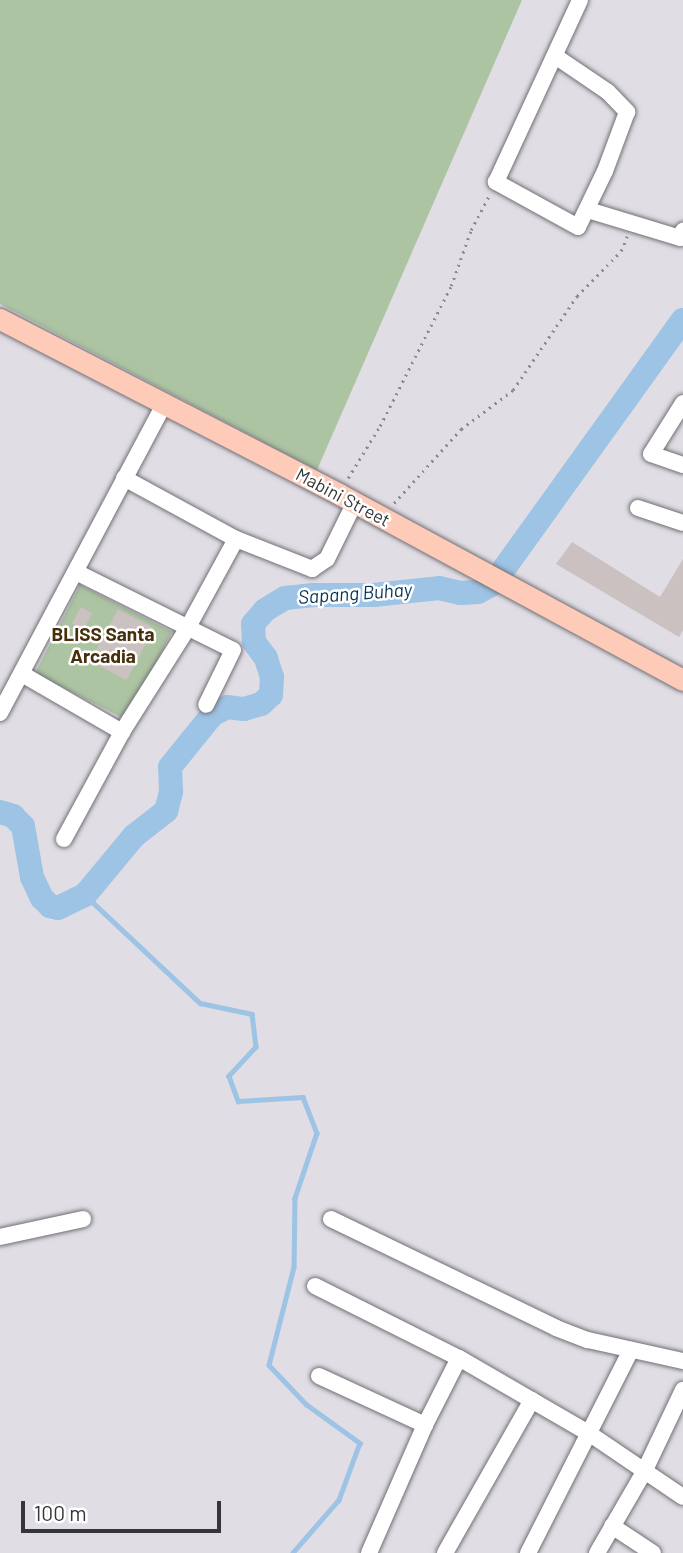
<!DOCTYPE html>
<style>
body{margin:0}
#map{position:relative;width:683px;height:1553px;overflow:hidden;background:#e0dde4;font-family:Barlow,sans-serif}
div>[style]{position:absolute}
.green>*{inset:0;background:#acc4a2;transform-origin:0 0}
.stream>*{height:4.5px;margin:-2.25px;padding:0 2.25px;transform-origin:2.25px;border-radius:2.25px;background:#9dc3e5}
.river>*{height:24px;margin:-12px;padding:0 12px;transform-origin:12px;border-radius:12px;background:#9dc3e5}
.building>*{inset:0;background:#cac1c0;transform-origin:0 0}
.path>*{height:2.5px;margin-top:-1.25px;transform-origin:0;background:repeating-linear-gradient(90deg,#8c8a8e 0 2px,transparent 0 7px)}
.roads{filter:drop-shadow(0 0 2px #726f75) drop-shadow(0 0 2px #726f75)}
.minor>*{height:16px;margin:-8px;padding:0 8px;transform-origin:8px;border-radius:8px;background:#fff}
.major>*{height:21px;margin:-10.5px;padding:0 10.5px;transform-origin:10.5px;border-radius:10.5px;background:#fecbb9}
span{translate:-50% -50%;white-space:nowrap;text-align:center;line-height:1.15;-webkit-text-stroke:5px #fff;paint-order:stroke}
.street-label{font-size:18px;color:#363537}
.water-label{font-size:19px;color:#063455;font-style:italic}
.neighbourhood-label{font-size:19px;color:#472f0b;font-weight:700}
.scale{position:absolute;left:21px;top:1501px;width:200px;height:32px;box-sizing:border-box;border:4px solid #363537;border-top:0;padding-left:9px;font-size:21px;line-height:24px;white-space:nowrap;color:#363537;-webkit-text-stroke:5px #fff;paint-order:stroke}
</style>
<div id="map">
<div class="green">
<i style="clip-path:polygon(0 0,522px 0,317px 470px,0 304px)"></i>
<i style="left:80px;top:585px;width:103px;height:99px;rotate:27deg"></i>
</div>
<div class="stream">
<i style="left:85px;top:895px;width:158px;rotate:43.2deg"></i>
<i style="left:200px;top:1003px;width:53px;rotate:11.9deg"></i>
<i style="left:252px;top:1014px;width:33px;rotate:83deg"></i>
<i style="left:256px;top:1047px;width:40px;rotate:133deg"></i>
<i style="left:229px;top:1076px;width:27px;rotate:70deg"></i>
<i style="left:238px;top:1101px;width:65px;rotate:-3.5deg"></i>
<i style="left:303px;top:1097px;width:39px;rotate:69deg"></i>
<i style="left:317px;top:1133px;width:69px;rotate:108.7deg"></i>
<i style="left:295px;top:1198px;width:69px;rotate:90.8deg"></i>
<i style="left:294px;top:1267px;width:101px;rotate:104.3deg"></i>
<i style="left:269px;top:1365px;width:54px;rotate:46.5deg"></i>
<i style="left:306px;top:1404px;width:67px;rotate:35.8deg"></i>
<i style="left:360px;top:1443px;width:61px;rotate:110.2deg"></i>
<i style="left:339px;top:1500px;width:70px;rotate:131deg"></i>
</div>
<div class="river">
<i style="left:0;top:812px;width:14px;rotate:17deg"></i>
<i style="left:13px;top:816px;width:14px;rotate:45deg"></i>
<i style="left:23px;top:826px;width:52px;rotate:80deg"></i>
<i style="left:32px;top:877px;width:23px;rotate:65deg"></i>
<i style="left:42px;top:898px;width:11px;rotate:45deg"></i>
<i style="left:50px;top:906px;width:8px;rotate:14deg"></i>
<i style="left:58px;top:908px;width:30px;rotate:-26deg"></i>
<i style="left:85px;top:895px;width:77px;rotate:-50.3deg"></i>
<i style="left:134px;top:836px;width:41px;rotate:-38deg"></i>
<i style="left:166px;top:811px;width:20px;rotate:-75deg"></i>
<i style="left:171px;top:792px;width:25px;rotate:-92deg"></i>
<i style="left:170px;top:767px;width:67px;rotate:-51.1deg"></i>
<i style="left:212px;top:715px;width:17px;rotate:-28deg"></i>
<i style="left:227px;top:707px;width:17px;rotate:7deg"></i>
<i style="left:244px;top:709px;width:18px;rotate:-16deg"></i>
<i style="left:261px;top:704px;width:13px;rotate:-42deg"></i>
<i style="left:271px;top:695px;width:18px;rotate:-87deg"></i>
<i style="left:272px;top:677px;width:20px;rotate:-108deg"></i>
<i style="left:266px;top:658px;width:20px;rotate:-127deg"></i>
<i style="left:254px;top:642px;width:18px;rotate:-93deg"></i>
<i style="left:253px;top:624px;width:18px;rotate:-49deg"></i>
<i style="left:265px;top:610px;width:23px;rotate:-31deg"></i>
<i style="left:285px;top:598px;width:29px;rotate:-6deg"></i>
<i style="left:314px;top:595px;width:60px"></i>
<i style="left:374px;top:595px;width:65px;rotate:-6.1deg"></i>
<i style="left:439px;top:588px;width:22px;rotate:13deg"></i>
<i style="left:460px;top:593px;width:18px;rotate:-3deg"></i>
<i style="left:478px;top:592px;width:17px;rotate:-28deg"></i>
<i style="left:493px;top:584px;width:325px;rotate:-54.3deg"></i>
</div>
<div class="building">
<i style="clip-path:polygon(572px 542px,660px 597px,683px 559px,683px 630px,679px 637px,556px 564px)"></i>
<i style="left:81px;top:607px;width:13px;height:19px;rotate:29deg"></i>
<i style="left:118px;top:609px;width:41px;height:59px;rotate:28deg"></i>
</div>
<div class="path">
<i style="left:348px;top:478px;width:61px;rotate:-58.4deg"></i>
<i style="left:380px;top:426px;width:157px;rotate:-63.1deg"></i>
<i style="left:451px;top:286px;width:59px;rotate:-70.3deg"></i>
<i style="left:471px;top:230px;width:41px;rotate:-62.2deg"></i>
<i style="left:394px;top:503px;width:100px;rotate:-47.8deg"></i>
<i style="left:461px;top:429px;width:65px;rotate:-36.9deg"></i>
<i style="left:513px;top:390px;width:114px;rotate:-55.8deg"></i>
<i style="left:577px;top:296px;width:63px;rotate:-45.6deg"></i>
<i style="left:621px;top:251px;width:16px;rotate:-68deg"></i>
</div>
<div class="roads">
<div class="minor">
<i style="left:555px;top:56px;width:64px;rotate:34.2deg"></i>
<i style="left:608px;top:92px;width:28px;rotate:46deg"></i>
<i style="left:627px;top:112px;width:63px;rotate:110.4deg"></i>
<i style="left:605px;top:171px;width:62px;rotate:115.7deg"></i>
<i style="left:578px;top:227px;width:94px;rotate:-151.2deg"></i>
<i style="left:496px;top:182px;width:200px;rotate:-65.2deg"></i>
<i style="left:588px;top:210px;width:96px;rotate:16.9deg"></i>
<i style="left:680px;top:238px;width:8px;rotate:-67deg"></i>
<i style="left:683px;top:403px;width:60px;rotate:122.1deg"></i>
<i style="left:651px;top:454px;width:34px;rotate:19deg"></i>
<i style="left:124px;top:478px;width:128px;rotate:28.6deg"></i>
<i style="left:236px;top:539px;width:82px;rotate:21.5deg"></i>
<i style="left:312px;top:569px;width:18px;rotate:-34deg"></i>
<i style="left:327px;top:559px;width:64px;rotate:-63.8deg"></i>
<i style="left:638px;top:508px;width:47px;rotate:18.4deg"></i>
<i style="left:76px;top:572px;width:175px;rotate:26.4deg"></i>
<i style="left:233px;top:650px;width:61px;rotate:116.1deg"></i>
<i style="left:22px;top:674px;width:116px;rotate:30.1deg"></i>
<i style="left:0;top:713px;width:349px;rotate:-62deg"></i>
<i style="left:64px;top:839px;width:122px;rotate:-61.5deg"></i>
<i style="left:122px;top:732px;width:122px;rotate:-57.7deg"></i>
<i style="left:187px;top:629px;width:102px;rotate:-61.4deg"></i>
<i style="left:331px;top:1219px;width:250px;rotate:25.8deg"></i>
<i style="left:556px;top:1328px;width:34px;rotate:21deg"></i>
<i style="left:588px;top:1340px;width:97px;rotate:12.5deg"></i>
<i style="left:0;top:1237px;width:85px;rotate:-12.2deg"></i>
<i style="left:315px;top:1286px;width:161px;rotate:26.6deg"></i>
<i style="left:459px;top:1358px;width:151px;rotate:30.1deg"></i>
<i style="left:590px;top:1434px;width:112px;rotate:34.1deg"></i>
<i style="left:319px;top:1376px;width:117px;rotate:24.8deg"></i>
<i style="left:612px;top:1526px;width:49px;rotate:33.4deg"></i>
<i style="left:369px;top:1553px;width:140px;rotate:-66.4deg"></i>
<i style="left:425px;top:1425px;width:75px;rotate:-63.1deg"></i>
<i style="left:445px;top:1553px;width:176px;rotate:-60.4deg"></i>
<i style="left:528px;top:1553px;width:228px;rotate:-63.1deg"></i>
<i style="left:597px;top:1553px;width:94px;rotate:-59.9deg"></i>
<i style="left:644px;top:1472px;width:91px;rotate:-64.6deg"></i>
</div>
<div class="major">
<i style="left:0;top:319px;width:382px;rotate:27.3deg"></i>
<i style="left:339px;top:494px;width:391px;rotate:28.4deg"></i>
</div>
</div>
<div class="street-label">
<span style="left:343px;top:497px;rotate:28deg">Mabini Street</span>
</div>
<div class="water-label">
<span style="left:355px;top:593px;rotate:-4deg">Sapang Buhay</span>
</div>
<div class="neighbourhood-label">
<span style="left:103px;top:645px">BLISS Santa<br>Arcadia</span>
</div>
<div class="scale">100 m</div>
</div>
